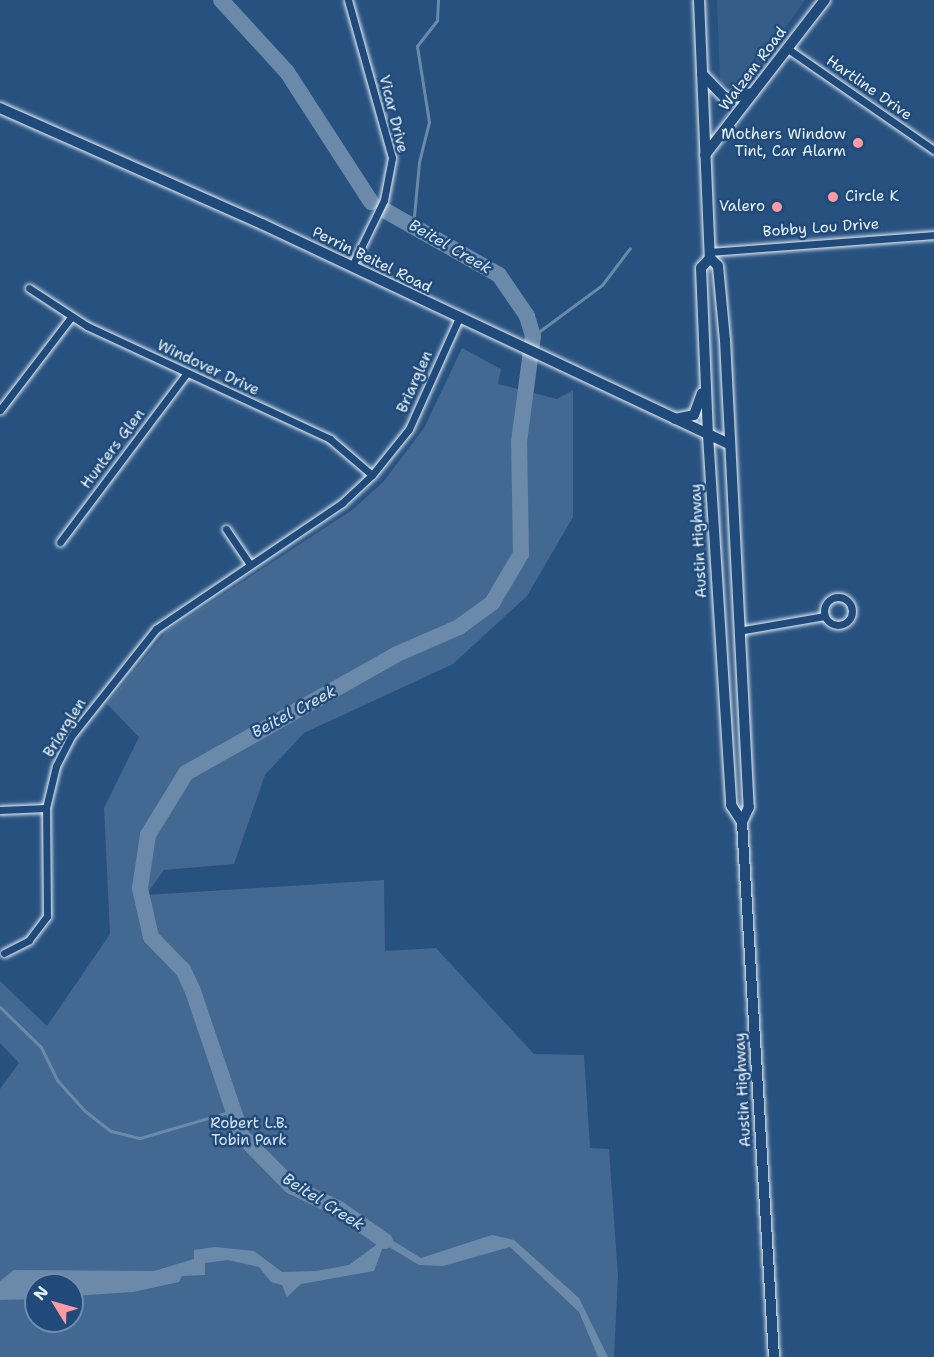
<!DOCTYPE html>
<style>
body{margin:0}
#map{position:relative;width:934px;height:1357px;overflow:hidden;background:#27517f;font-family:"Shantell Sans",sans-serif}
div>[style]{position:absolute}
.built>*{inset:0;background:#355d88}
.green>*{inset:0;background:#436891}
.water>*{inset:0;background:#6b8aaa}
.stream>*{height:3px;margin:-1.5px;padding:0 1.5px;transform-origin:1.5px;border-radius:1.5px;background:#6b8aaa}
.river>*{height:16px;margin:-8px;padding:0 8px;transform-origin:8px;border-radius:8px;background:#6b8aaa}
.roads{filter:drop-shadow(0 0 2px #e8f1f8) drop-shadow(0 0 2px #e8f1f8)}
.minor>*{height:7px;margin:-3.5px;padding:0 3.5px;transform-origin:3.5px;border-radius:3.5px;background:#1f4a7a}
.minor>.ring{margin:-3.5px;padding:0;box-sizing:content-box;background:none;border:7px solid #1f4a7a;border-radius:50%}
.secondary>*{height:10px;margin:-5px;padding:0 5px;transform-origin:5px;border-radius:5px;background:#1f4a7a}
.primary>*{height:10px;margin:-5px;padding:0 5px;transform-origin:5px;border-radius:5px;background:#1f4a7a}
.dots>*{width:16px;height:16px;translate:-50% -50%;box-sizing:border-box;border:3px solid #1f4a7a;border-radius:50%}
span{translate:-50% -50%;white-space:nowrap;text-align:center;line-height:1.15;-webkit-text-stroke:5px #1f4a7a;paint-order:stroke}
.street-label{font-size:15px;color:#e8f1f8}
.poi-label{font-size:15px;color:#e8f1f8}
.right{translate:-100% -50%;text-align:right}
.left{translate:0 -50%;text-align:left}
.park-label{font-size:15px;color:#d8e3ee}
.water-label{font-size:16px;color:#d5e2ec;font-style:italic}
.north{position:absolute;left:24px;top:1273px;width:60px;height:60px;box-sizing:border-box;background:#1f4a7a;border:2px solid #6f8dac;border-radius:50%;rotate:307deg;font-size:16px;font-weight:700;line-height:24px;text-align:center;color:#e8f1f8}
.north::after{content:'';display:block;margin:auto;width:21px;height:27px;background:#ff9aa2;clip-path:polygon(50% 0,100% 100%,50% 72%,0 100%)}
</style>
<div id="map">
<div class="built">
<i style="clip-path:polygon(717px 0,805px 0,742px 89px,720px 83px)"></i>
</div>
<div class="green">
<i style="clip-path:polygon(evenodd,462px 348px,501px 369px,498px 384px,557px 399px,573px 390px,573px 517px,527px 596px,453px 664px,304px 733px,265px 775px,234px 864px,164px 870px,146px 895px,384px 880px,385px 951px,436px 948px,534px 1054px,584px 1055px,590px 1148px,609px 1149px,618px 1276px,614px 1357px,0 1357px,0 1089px,19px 1063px,0 1043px,0 981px,47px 1026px,110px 934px,104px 808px,139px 737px,107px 704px,166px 632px,352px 510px,383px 482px,424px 428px,462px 348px,36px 1285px,72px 1285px,72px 1321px,36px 1321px,36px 1285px)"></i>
</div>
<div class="water">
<i style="clip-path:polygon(492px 1235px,514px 1240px,579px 1298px,608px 1357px,598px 1357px,579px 1312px,510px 1247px,443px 1266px,419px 1265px,384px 1244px,374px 1271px,301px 1284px,287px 1297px,282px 1285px,271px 1282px,259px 1267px,228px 1260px,205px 1263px,205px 1275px,182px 1276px,179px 1282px,133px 1292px,72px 1296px,72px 1285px,36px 1285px,36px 1299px,0 1300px,0 1281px,14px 1270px,154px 1271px,194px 1259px,194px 1250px,215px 1247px,254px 1251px,282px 1272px,316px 1271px,349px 1265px,387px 1237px,421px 1258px)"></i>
</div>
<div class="stream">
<i style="left:413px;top:227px;width:65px;rotate:-84.7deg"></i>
<i style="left:419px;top:162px;width:41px;rotate:-76deg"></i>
<i style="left:429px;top:122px;width:77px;rotate:-99deg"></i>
<i style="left:417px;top:46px;width:33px;rotate:-52deg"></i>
<i style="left:437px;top:20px;width:20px;rotate:-87deg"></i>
<i style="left:533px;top:336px;width:86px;rotate:-36.5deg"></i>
<i style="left:602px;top:285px;width:46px;rotate:-52.9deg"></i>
<i style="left:0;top:1007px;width:57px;rotate:44.3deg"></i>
<i style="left:41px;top:1047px;width:37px;rotate:64deg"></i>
<i style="left:57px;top:1080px;width:42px;rotate:47.9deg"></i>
<i style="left:85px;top:1111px;width:33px;rotate:38deg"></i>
<i style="left:111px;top:1131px;width:30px;rotate:14deg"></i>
<i style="left:140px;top:1138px;width:96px;rotate:-16.4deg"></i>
</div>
<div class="river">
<i style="left:221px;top:0;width:98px;rotate:47.5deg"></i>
<i style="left:287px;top:72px;width:155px;rotate:57.1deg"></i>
<i style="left:385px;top:1241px;width:56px;rotate:-145.2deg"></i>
<i style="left:339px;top:1209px;width:53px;rotate:-154.4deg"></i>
<i style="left:291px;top:1186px;width:70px;rotate:-134.4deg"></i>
<i style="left:242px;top:1136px;width:153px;rotate:-108.7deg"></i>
<i style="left:193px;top:991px;width:23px;rotate:-115deg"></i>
<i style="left:183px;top:970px;width:46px;rotate:-134.1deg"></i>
<i style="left:151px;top:937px;width:50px;rotate:-102.7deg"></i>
<i style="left:140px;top:888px;width:54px;rotate:-81.4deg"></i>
<i style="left:148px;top:835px;width:73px;rotate:-58.5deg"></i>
<i style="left:186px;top:773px;width:240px;rotate:-29.4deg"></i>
<i style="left:395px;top:655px;width:70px;rotate:-23.6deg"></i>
<i style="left:459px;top:627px;width:41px;rotate:-36deg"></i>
<i style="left:492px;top:603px;width:57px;rotate:-59.4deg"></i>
<i style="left:521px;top:554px;width:112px;rotate:-91deg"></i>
<i style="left:519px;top:442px;width:107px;rotate:-82.5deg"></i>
<i style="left:533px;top:336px;width:21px;rotate:-107deg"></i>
<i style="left:527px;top:316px;width:50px;rotate:-124.3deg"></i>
<i style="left:499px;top:275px;width:130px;rotate:-150.5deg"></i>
</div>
<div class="roads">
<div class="minor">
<i style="left:348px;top:0;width:164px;rotate:74.4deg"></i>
<i style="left:392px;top:158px;width:43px;rotate:100.8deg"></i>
<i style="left:384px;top:200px;width:73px;rotate:115.9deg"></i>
<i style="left:788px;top:49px;width:178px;rotate:34.7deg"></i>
<i style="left:709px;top:252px;width:226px;rotate:-4.3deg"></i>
<i style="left:29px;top:288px;width:69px;rotate:33.2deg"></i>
<i style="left:87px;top:326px;width:268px;rotate:24.9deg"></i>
<i style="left:330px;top:439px;width:55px;rotate:40.6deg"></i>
<i style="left:0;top:410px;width:117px;rotate:-52.6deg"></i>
<i style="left:226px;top:529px;width:41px;rotate:55.9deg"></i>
<i style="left:60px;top:542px;width:211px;rotate:-53.1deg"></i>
<i class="ring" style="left:824px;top:597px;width:21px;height:21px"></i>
<i style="left:738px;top:631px;width:88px;rotate:-9.8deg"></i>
<i style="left:0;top:810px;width:46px;rotate:-2.5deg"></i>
<i style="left:4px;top:953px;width:28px;rotate:-27deg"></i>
<i style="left:29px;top:940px;width:30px;rotate:-53deg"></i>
<i style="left:47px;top:916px;width:108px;rotate:-90.5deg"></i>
<i style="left:46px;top:808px;width:43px;rotate:-76.6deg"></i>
<i style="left:56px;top:766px;width:35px;rotate:-63deg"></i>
<i style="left:72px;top:735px;width:135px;rotate:-51.6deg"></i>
<i style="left:156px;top:629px;width:225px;rotate:-34.1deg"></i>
<i style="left:342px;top:503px;width:41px;rotate:-43deg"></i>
<i style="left:372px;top:475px;width:59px;rotate:-51.2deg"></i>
<i style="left:409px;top:429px;width:122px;rotate:-65.8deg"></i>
</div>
<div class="secondary">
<i style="left:702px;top:74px;width:35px;rotate:46deg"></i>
<i style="left:726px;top:99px;width:28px;rotate:-13deg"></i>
<i style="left:705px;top:155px;width:196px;rotate:-52.3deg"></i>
</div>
<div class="primary">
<i style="left:699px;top:0;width:258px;rotate:87.6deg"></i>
<i style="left:710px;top:258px;width:13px;rotate:132deg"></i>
<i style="left:701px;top:268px;width:167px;rotate:87.6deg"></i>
<i style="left:708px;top:435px;width:371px;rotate:86.4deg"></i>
<i style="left:731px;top:805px;width:20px;rotate:57deg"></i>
<i style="left:0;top:108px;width:287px;rotate:23.9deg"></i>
<i style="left:262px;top:224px;width:516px;rotate:25.22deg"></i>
<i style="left:710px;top:258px;width:11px;rotate:45deg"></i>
<i style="left:718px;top:266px;width:74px;rotate:84.6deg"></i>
<i style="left:725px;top:340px;width:468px;rotate:87.1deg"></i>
<i style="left:749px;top:807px;width:17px;rotate:115deg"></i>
<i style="left:742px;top:822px;width:536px;rotate:86.58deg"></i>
<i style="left:675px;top:419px;width:19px;rotate:-12deg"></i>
<i style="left:694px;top:415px;width:23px;rotate:-70deg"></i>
</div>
</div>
<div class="dots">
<i style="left:858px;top:143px;background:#ff9aa2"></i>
<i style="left:833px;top:197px;background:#ff9aa2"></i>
<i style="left:777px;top:207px;background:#ff9aa2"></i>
</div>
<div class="street-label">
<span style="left:753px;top:69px;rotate:-53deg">Walzem Road</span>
<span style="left:869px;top:88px;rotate:35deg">Hartline Drive</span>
<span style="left:393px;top:114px;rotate:76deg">Vicar Drive</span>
<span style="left:821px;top:228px;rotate:-4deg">Bobby Lou Drive</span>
<span style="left:372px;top:260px;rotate:26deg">Perrin Beitel Road</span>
<span style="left:208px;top:368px;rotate:25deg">Windover Drive</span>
<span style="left:415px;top:382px;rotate:-66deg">Briarglen</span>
<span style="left:113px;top:449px;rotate:-53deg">Hunters Glen</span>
<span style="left:699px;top:541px;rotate:-93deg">Austin Highway</span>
<span style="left:65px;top:728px;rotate:-58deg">Briarglen</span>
<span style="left:743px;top:1090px;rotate:-93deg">Austin Highway</span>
</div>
<div class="poi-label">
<span class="right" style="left:846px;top:143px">Mothers Window<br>Tint, Car Alarm</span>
<span class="left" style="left:845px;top:197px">Circle K</span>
<span class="right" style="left:765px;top:207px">Valero</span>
</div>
<div class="park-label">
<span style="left:249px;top:1132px">Robert L.B.<br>Tobin Park</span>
</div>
<div class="water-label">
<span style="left:450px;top:247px;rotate:30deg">Beitel Creek</span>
<span style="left:294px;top:712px;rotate:-28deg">Beitel Creek</span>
<span style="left:323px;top:1202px;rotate:32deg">Beitel Creek</span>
</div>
<div class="north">N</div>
</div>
